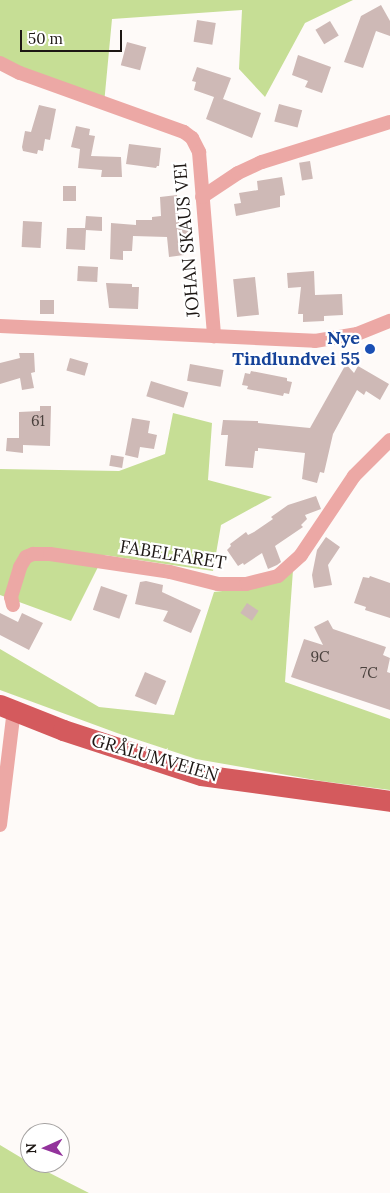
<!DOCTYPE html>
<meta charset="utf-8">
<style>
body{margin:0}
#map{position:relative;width:390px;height:1193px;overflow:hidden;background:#fefaf8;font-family:Lora,serif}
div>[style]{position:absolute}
.green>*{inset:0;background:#c6de95}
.building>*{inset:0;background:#ceb9b6;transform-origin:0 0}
.street>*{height:14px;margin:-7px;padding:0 7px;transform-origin:7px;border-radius:7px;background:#eca8a5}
.primary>*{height:21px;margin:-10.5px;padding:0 10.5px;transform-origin:10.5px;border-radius:10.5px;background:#d45a5d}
.dots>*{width:14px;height:14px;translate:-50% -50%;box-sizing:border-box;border:2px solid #fff;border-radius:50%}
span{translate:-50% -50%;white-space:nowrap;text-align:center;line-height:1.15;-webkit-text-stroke:4.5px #fff;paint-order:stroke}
.number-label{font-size:15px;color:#49403c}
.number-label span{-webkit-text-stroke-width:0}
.street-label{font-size:18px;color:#1d1714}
.transit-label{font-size:18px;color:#164399;font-weight:700}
.right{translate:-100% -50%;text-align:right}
.north{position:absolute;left:20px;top:1123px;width:50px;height:50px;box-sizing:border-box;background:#fff;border:1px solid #a5a2a1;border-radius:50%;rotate:268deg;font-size:14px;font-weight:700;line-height:20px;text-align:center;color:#1d1714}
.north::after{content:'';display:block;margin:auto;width:18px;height:22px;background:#93339c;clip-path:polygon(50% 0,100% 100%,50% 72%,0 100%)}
.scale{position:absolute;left:20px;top:30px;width:102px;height:22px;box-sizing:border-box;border:2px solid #1d1714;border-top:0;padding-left:6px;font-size:15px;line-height:18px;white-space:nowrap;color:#1d1714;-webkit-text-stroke:4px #fff;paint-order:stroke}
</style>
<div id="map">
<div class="green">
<i style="clip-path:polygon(0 0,353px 0,305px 23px,265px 97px,239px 69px,242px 10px,112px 19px,104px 104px,0 63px)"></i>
<i style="clip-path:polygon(173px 413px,212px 423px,208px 480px,272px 497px,221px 525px,213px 571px,104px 555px,71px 621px,0 595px,0 469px,119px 471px,165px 454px)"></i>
<i style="clip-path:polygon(293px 570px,285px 682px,390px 719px,390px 790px,321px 781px,196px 759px,117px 733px,0 690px,0 649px,99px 707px,174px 715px,214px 592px,257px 587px)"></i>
<i style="clip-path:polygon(0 1145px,30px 1163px,89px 1193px,0 1193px)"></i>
</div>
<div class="building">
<i style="clip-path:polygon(381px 5px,390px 21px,390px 36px,376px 31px,363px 68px,344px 62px,361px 16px)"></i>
<i style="left:197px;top:20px;width:19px;height:22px;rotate:9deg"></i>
<i style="left:330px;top:21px;width:17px;height:17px;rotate:59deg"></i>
<i style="left:127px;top:42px;width:20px;height:24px;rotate:15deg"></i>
<i style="clip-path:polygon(298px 55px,331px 67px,322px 93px,305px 87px,308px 81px,292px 75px)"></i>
<i style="clip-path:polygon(197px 67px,231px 78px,223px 99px,261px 113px,252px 138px,206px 119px,214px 97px,194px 90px,196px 82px,192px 81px)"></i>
<i style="left:279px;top:104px;width:24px;height:18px;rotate:15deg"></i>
<i style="clip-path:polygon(39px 105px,56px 109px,50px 140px,45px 139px,43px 151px,38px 150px,37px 154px,23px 151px,22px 147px,25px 131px,31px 132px)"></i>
<i style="clip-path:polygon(76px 126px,90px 129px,89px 135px,95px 136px,91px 156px,121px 157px,122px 177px,101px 177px,102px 170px,78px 168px,80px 149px,71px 147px)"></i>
<i style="clip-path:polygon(129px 144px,161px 148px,159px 166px,157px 166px,156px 168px,126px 164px)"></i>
<i style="left:310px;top:161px;width:18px;height:11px;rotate:81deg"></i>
<i style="clip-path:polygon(282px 177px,285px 195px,280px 196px,280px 207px,236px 216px,234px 204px,241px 203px,239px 193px,258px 190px,257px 181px)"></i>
<i style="left:63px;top:186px;width:13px;height:15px"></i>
<i style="clip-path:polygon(177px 195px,179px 223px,182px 222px,182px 225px,188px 225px,189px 229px,190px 239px,183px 241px,184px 255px,169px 257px,167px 237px,133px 236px,132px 251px,123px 251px,123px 260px,110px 259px,111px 223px,136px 225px,136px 220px,152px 220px,152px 217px,161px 216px,160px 197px)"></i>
<i style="clip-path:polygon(86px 216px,102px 217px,102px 231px,86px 230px,85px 250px,66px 249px,67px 228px,85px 228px)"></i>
<i style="left:23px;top:221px;width:19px;height:26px;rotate:3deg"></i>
<i style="left:78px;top:266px;width:20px;height:15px;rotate:3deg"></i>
<i style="clip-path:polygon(314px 271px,315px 295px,342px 294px,343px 315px,324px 316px,324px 321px,303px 322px,303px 314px,298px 314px,301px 287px,288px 288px,287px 273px)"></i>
<i style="left:255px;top:277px;width:38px;height:22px;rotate:84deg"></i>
<i style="clip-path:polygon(106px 283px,132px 284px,132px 287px,139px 287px,138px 309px,109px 308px)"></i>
<i style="left:40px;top:300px;width:14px;height:14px"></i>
<i style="clip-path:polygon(19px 353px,34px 353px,35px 372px,31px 373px,34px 388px,22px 390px,20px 378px,0 384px,0 363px,20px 358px)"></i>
<i style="left:70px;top:358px;width:19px;height:13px;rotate:16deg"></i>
<i style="left:190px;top:364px;width:34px;height:17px;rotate:10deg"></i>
<i style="clip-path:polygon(346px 364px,354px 373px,358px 366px,389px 384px,380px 400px,366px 391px,364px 395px,357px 390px,333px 434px,324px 473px,320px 472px,317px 483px,302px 479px,305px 453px,258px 448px,258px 451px,255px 451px,253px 468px,225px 466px,228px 435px,221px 435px,223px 420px,258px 421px,258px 423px,310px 428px)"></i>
<i style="clip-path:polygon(251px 371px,287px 378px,287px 381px,292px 382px,289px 394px,284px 393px,283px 396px,247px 389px,248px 386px,242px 385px,245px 373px,250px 374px)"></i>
<i style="left:151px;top:381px;width:39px;height:16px;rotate:17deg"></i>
<i style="clip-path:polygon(40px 406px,51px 406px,50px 446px,23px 445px,23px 453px,6px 451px,7px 438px,19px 438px,19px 412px,40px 411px)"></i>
<i style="clip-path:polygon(132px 418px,150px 421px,148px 433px,157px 435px,154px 449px,140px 447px,138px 458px,125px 455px)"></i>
<i style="left:111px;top:455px;width:13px;height:11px;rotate:9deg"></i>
<i style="clip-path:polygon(316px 496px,321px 509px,305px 515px,307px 519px,301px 525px,303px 527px,275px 546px,281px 562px,277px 565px,268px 569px,262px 553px,244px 565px,243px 563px,238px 566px,227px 550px,231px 546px,230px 544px,246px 532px,248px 535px,254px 532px,273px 519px,271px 517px,288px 505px)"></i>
<i style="clip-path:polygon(326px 537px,340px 547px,328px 565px,332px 585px,314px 588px,312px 575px,317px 550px)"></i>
<i style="clip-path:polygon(370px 576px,390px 583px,390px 618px,365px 610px,366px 607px,354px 603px,363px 577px,369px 578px)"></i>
<i style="clip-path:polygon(146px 581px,163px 585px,162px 592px,201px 610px,191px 633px,163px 621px,168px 611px,135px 604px,140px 582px)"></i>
<i style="left:101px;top:586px;width:28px;height:25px;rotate:19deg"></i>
<i style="left:247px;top:603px;width:14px;height:12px;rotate:34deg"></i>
<i style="clip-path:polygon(0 613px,18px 622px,22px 613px,43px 623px,29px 650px,0 635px)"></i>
<i style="clip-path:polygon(328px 620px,333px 629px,386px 647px,383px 655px,390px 658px,387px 672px,390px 673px,390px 710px,291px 677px,304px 639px,323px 645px,314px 627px)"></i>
<i style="left:145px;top:672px;width:23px;height:26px;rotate:23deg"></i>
</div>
<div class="street">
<i style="left:0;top:63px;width:22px;rotate:27deg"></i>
<i style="left:20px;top:73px;width:174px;rotate:19.8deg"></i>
<i style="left:184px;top:132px;width:10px;rotate:37deg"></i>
<i style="left:192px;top:138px;width:16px;rotate:63deg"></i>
<i style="left:199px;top:152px;width:185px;rotate:85.3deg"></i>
<i style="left:202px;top:197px;width:43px;rotate:-33.7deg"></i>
<i style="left:238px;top:173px;width:26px;rotate:-25deg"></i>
<i style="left:262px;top:162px;width:134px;rotate:-17.4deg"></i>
<i style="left:0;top:326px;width:315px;rotate:2.7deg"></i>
<i style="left:315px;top:341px;width:43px;rotate:-9.5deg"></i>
<i style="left:357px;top:334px;width:35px;rotate:-22deg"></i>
<i style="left:13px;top:605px;width:8px;rotate:-104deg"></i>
<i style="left:11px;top:597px;width:31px;rotate:-73deg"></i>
<i style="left:20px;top:567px;width:12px;rotate:-59deg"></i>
<i style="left:26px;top:557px;width:8px;rotate:-23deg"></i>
<i style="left:33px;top:554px;width:17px"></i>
<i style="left:50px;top:554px;width:121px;rotate:8.5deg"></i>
<i style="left:170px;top:572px;width:49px;rotate:14deg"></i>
<i style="left:218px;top:584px;width:28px"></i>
<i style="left:246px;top:584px;width:33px;rotate:-14deg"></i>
<i style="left:278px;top:576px;width:31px;rotate:-42deg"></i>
<i style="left:301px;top:555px;width:95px;rotate:-56.1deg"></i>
<i style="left:354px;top:476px;width:51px;rotate:-45deg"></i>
<i style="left:0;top:825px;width:116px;rotate:-83.1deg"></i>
</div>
<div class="primary">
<i style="left:0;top:705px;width:68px;rotate:21.6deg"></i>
<i style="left:63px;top:730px;width:145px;rotate:18.1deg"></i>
<i style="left:201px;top:775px;width:191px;rotate:7.8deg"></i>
</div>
<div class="dots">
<i style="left:370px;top:349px;background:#1a4fb4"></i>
</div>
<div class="number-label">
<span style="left:38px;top:421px">61</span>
<span style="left:320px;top:657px">9C</span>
<span style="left:369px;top:673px">7C</span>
</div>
<div class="street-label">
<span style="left:187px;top:240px;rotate:-95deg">JOHAN SKAUS VEI</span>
<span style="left:173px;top:555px;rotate:9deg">FABELFARET</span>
<span style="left:155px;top:758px;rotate:16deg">GRÅLUMVEIEN</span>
</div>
<div class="transit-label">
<span class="right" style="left:360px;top:349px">Nye<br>Tindlundvei 55</span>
</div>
<div class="north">N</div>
<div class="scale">50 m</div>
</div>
